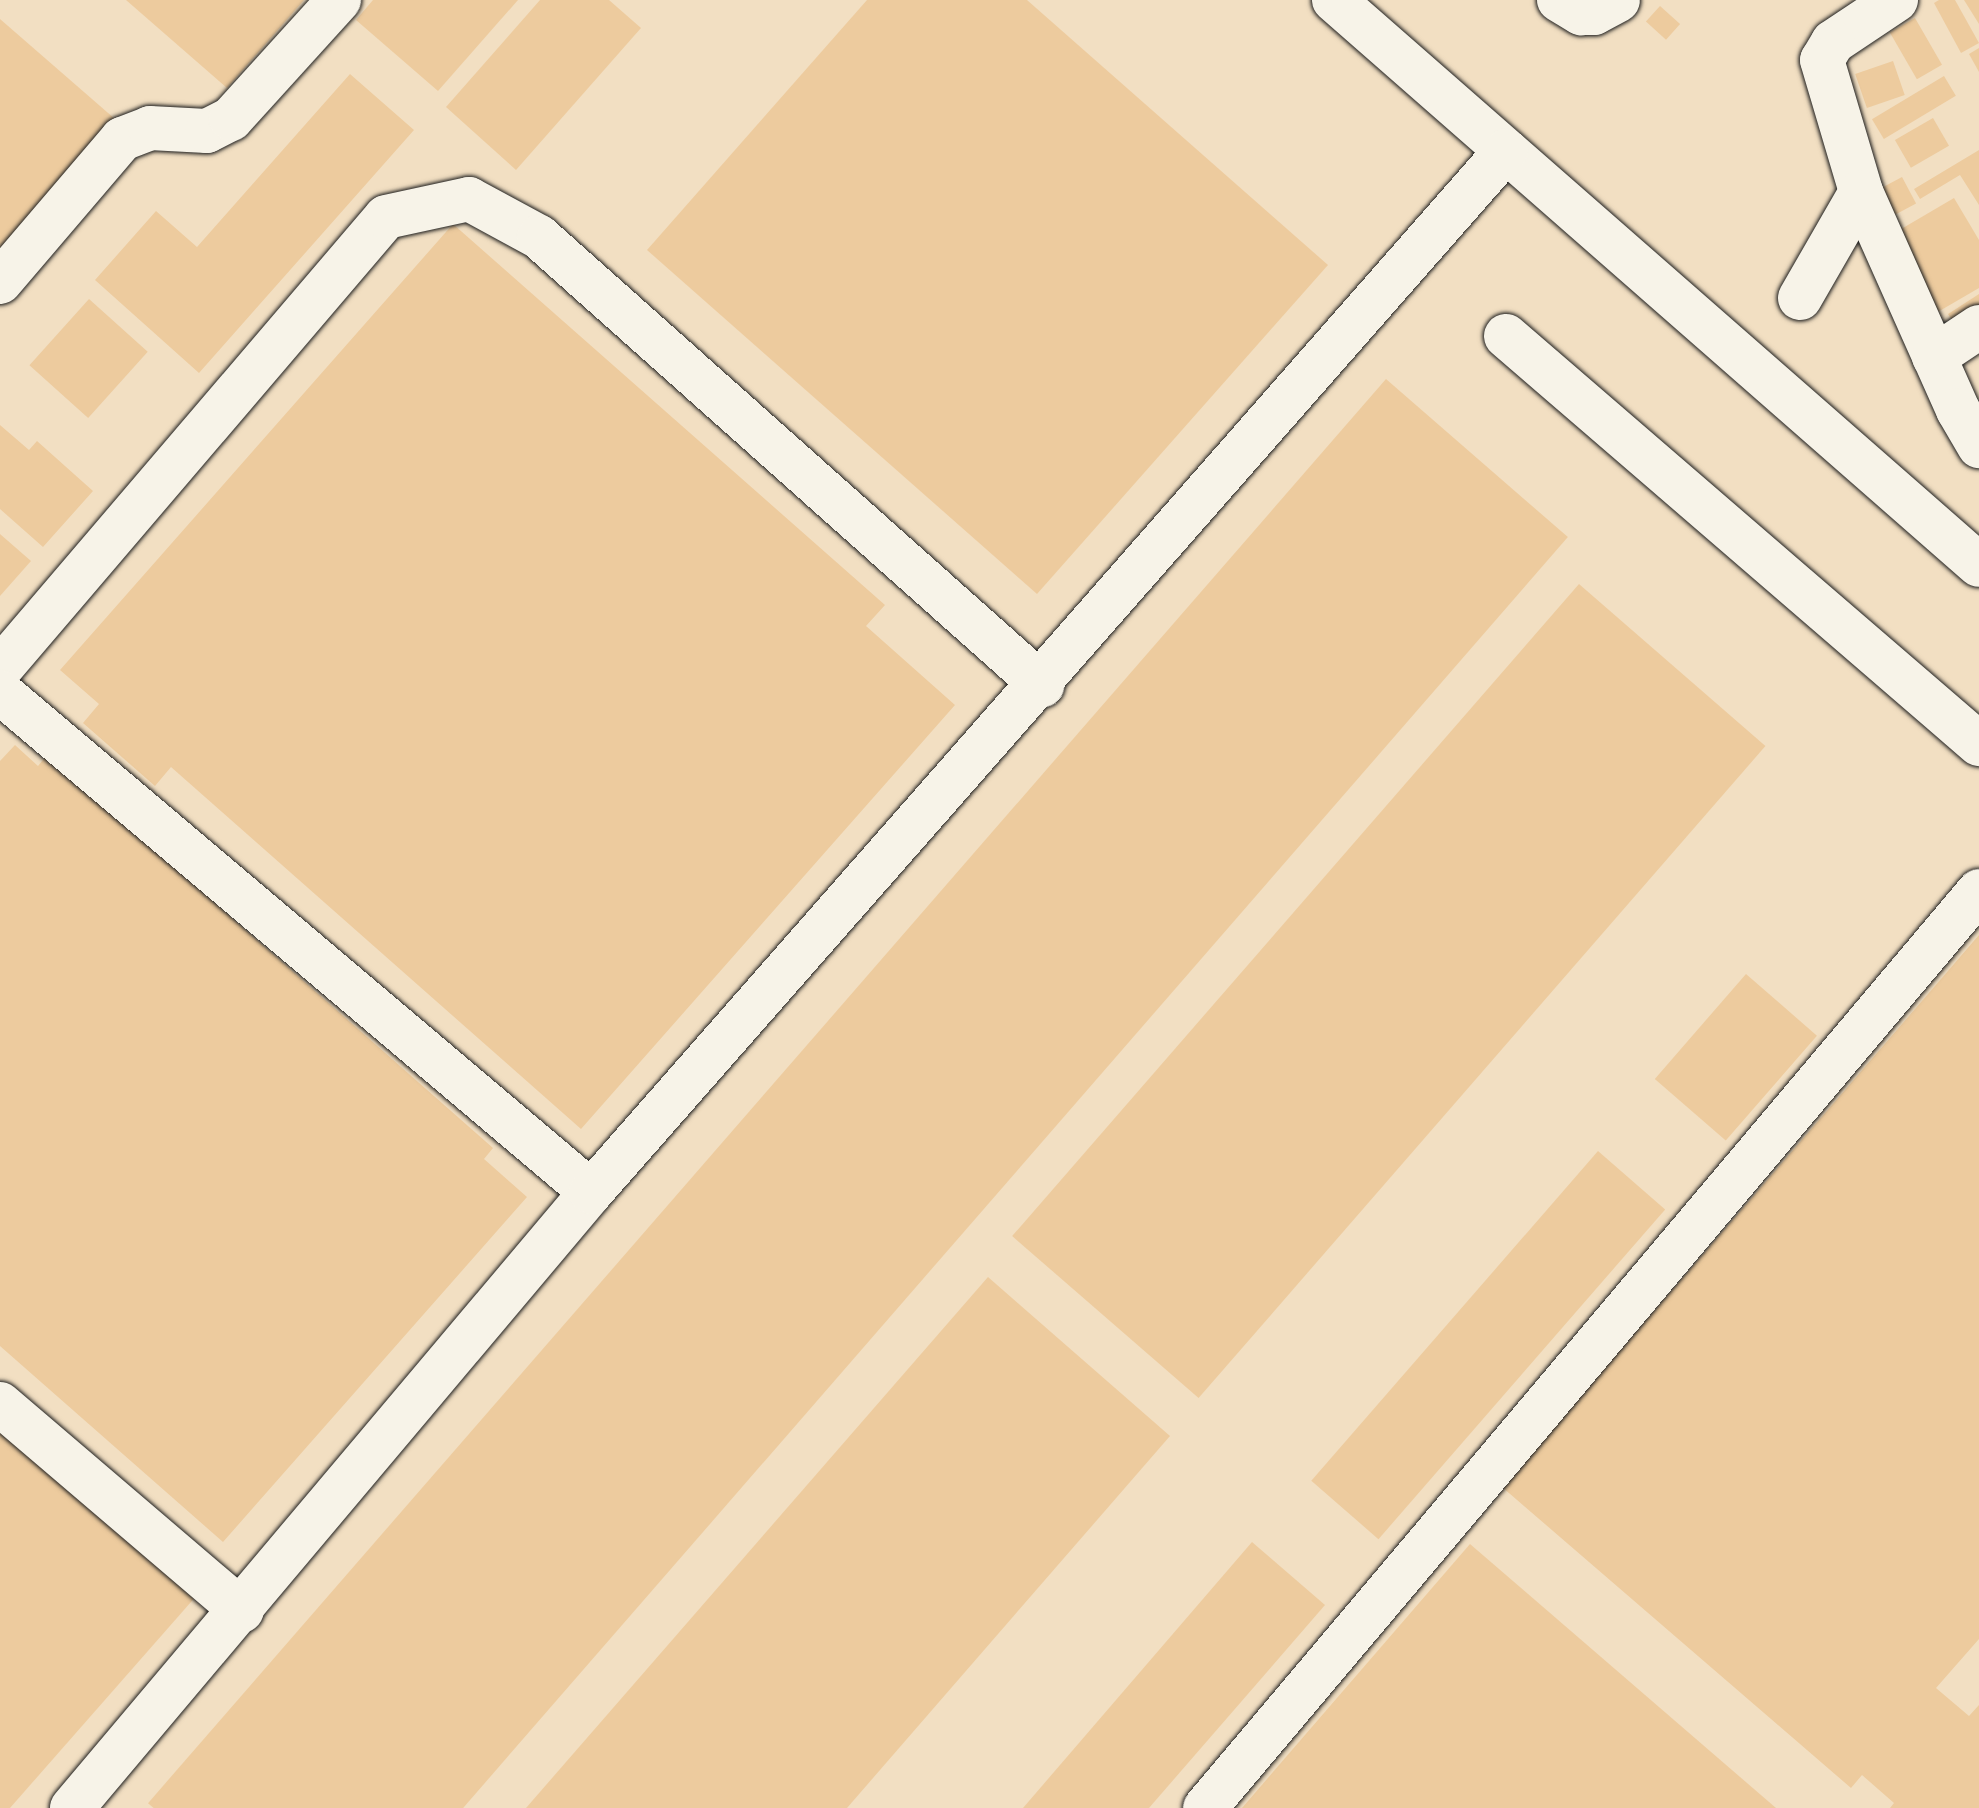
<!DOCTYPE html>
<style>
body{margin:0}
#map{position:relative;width:1979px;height:1808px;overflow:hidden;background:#f4e7d2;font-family:"Shantell Sans",sans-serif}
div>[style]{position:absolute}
.built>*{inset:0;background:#f2dfc2;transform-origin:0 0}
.building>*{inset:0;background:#edcb9e;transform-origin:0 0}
.roads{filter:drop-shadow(0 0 2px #1c1c1c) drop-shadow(0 0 2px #1c1c1c)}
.minor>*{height:44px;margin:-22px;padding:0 22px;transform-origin:22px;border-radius:22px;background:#f7f3e8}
span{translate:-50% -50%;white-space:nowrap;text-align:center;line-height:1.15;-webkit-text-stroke:6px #f7f3e8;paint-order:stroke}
</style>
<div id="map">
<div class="built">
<i style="left:0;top:0;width:1979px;height:1808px"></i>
</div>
<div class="building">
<i style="clip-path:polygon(126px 0,304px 0,227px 88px)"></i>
<i style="clip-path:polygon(373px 0,518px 0,438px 91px,356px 20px)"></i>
<i style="clip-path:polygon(540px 0,609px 0,641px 28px,516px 170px,446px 107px)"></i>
<i style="clip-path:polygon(867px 0,1027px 0,1328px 265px,1037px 594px,647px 250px)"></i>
<i style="clip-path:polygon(1939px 0,1955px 0,1979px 43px,1961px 53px,1934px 3px)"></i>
<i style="clip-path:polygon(1964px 0,1979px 0,1979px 24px)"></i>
<i style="left:1660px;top:6px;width:27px;height:21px;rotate:42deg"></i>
<i style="left:1915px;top:18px;width:54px;height:29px;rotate:60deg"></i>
<i style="clip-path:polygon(0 19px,115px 119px,0 252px)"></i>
<i style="clip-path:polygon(1979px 48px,1979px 72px,1969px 54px)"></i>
<i style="left:1893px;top:61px;width:36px;height:40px;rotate:71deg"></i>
<i style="clip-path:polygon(350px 74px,414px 130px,199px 373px,95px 280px,156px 211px,197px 247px)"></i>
<i style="left:1944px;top:76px;width:23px;height:84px;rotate:59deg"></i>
<i style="left:1933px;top:118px;width:32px;height:44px;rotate:60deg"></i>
<i style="clip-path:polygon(1979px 150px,1979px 205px,1960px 175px,1920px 199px,1914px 189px)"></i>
<i style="left:1902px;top:177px;width:30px;height:35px;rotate:62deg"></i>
<i style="clip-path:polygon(1954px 198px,1979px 240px,1979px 288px,1936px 313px,1891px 235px)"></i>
<i style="clip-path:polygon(453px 224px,885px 605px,866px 626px,955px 705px,581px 1129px,171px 767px,155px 786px,83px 723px,99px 704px,60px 670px)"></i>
<i style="clip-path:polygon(1979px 294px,1979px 320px,1960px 332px,1948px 314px)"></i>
<i style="left:89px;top:299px;width:79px;height:89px;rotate:42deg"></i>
<i style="left:1386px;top:379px;width:241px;height:1887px;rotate:41deg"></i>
<i style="clip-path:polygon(0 425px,29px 450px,37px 441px,93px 491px,43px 547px,0 509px)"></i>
<i style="clip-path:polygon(0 534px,31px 561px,0 596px)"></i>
<i style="left:1579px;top:584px;width:247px;height:864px;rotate:41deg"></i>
<i style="clip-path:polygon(15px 745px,38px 766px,47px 755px,493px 1148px,484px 1159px,527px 1197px,223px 1542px,0 1346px,0 761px)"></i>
<i style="clip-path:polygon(1979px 935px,1979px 1639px,1936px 1688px,1969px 1716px,1979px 1705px,1979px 1808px,1890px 1808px,1894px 1803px,1862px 1775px,1851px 1788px,1502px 1487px)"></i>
<i style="left:1746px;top:974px;width:94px;height:139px;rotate:41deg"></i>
<i style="left:1598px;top:1151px;width:89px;height:437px;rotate:41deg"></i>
<i style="clip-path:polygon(988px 1277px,1170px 1436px,847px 1808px,526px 1808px)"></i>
<i style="clip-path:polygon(0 1421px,198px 1594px,10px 1808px,0 1808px)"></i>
<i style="clip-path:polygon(1252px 1542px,1325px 1605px,1149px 1808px,1023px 1808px)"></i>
<i style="clip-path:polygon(1470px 1544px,1776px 1808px,1242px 1808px)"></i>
</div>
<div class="roads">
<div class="minor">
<i style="left:1334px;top:0;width:857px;rotate:41.22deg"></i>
<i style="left:1559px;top:0;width:26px;rotate:31deg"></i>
<i style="left:1581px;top:13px;width:13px"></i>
<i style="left:1594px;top:13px;width:27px;rotate:-28deg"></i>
<i style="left:1896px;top:0;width:76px;rotate:146.3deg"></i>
<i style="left:1833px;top:42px;width:21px;rotate:121deg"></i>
<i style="left:1822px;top:60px;width:138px;rotate:73.5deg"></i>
<i style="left:1861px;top:192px;width:239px;rotate:66deg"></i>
<i style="left:1958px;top:410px;width:42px;rotate:59.7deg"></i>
<i style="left:0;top:282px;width:188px;rotate:-49.5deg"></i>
<i style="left:122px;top:139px;width:30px;rotate:-21deg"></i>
<i style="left:150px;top:128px;width:57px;rotate:3deg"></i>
<i style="left:207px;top:131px;width:27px;rotate:-27deg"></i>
<i style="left:231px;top:119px;width:161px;rotate:-47.8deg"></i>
<i style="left:1800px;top:298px;width:122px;rotate:-60.1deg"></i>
<i style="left:1506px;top:336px;width:625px;rotate:40.78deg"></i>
<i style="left:1934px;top:357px;width:54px;rotate:-33.7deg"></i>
<i style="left:0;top:669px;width:594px;rotate:-49.5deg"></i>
<i style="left:386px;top:217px;width:85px;rotate:-12.2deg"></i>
<i style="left:469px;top:199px;width:80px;rotate:28.5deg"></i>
<i style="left:539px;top:237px;width:674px;rotate:41.69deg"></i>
<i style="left:0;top:692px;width:774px;rotate:40.23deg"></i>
<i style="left:0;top:1404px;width:318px;rotate:40.5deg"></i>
<i style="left:72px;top:1808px;width:805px;rotate:-49.88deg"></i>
<i style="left:591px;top:1192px;width:1386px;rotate:-48.69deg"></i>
<i style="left:1205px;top:1808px;width:1200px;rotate:-49.83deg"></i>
</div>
</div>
</div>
